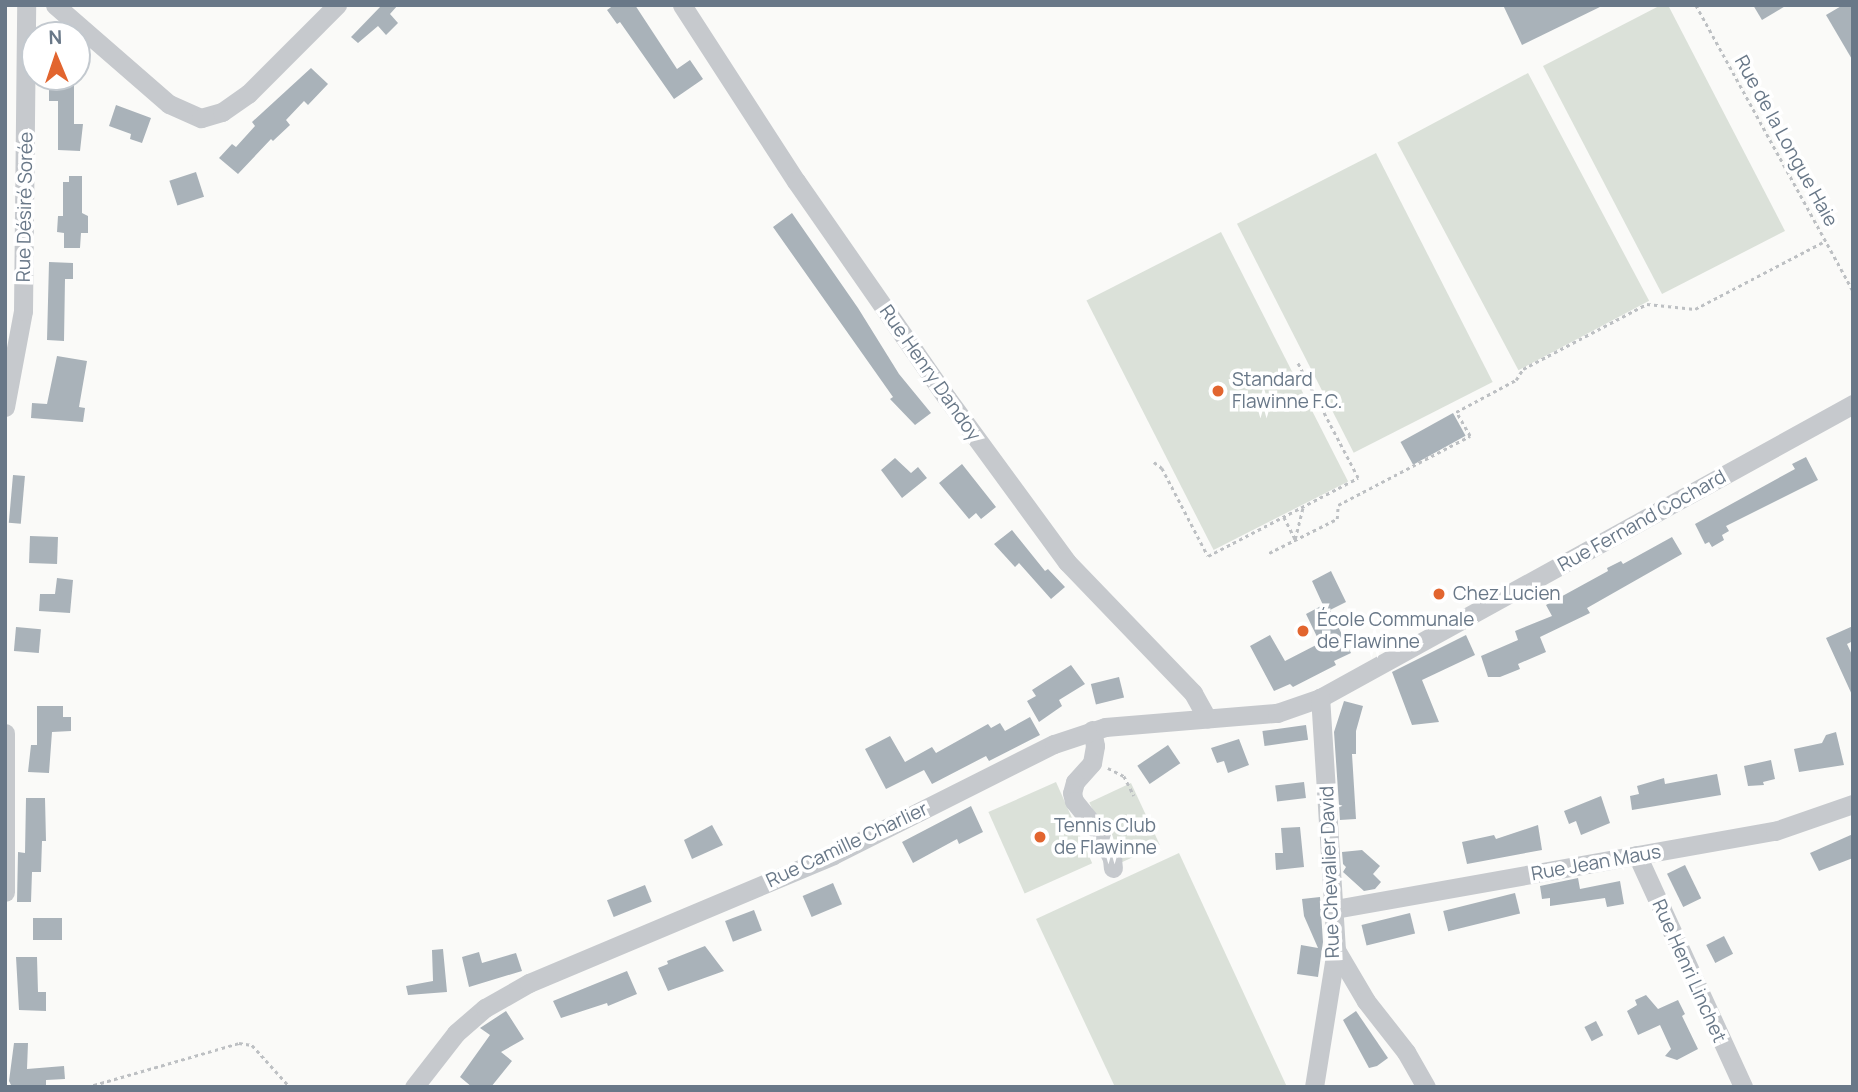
<!DOCTYPE html>
<meta charset="utf-8">
<style>
body{margin:0}
#map{position:relative;width:1858px;height:1092px;overflow:hidden;background:#fafaf8;font-family:Manrope,sans-serif}
div>[style]{position:absolute}
.green>*{inset:0;background:#dbe1d9;transform-origin:0 0}
.building>*{inset:0;background:#a9b2b9;transform-origin:0 0}
.path>*{height:2.5px;margin-top:-1.25px;transform-origin:0;background:repeating-linear-gradient(90deg,#bdc0c3 0 3.5px,transparent 0 7px)}
.minor>*{height:19px;margin:-9.5px;padding:0 9.5px;transform-origin:9.5px;border-radius:9.5px;background:#c6c9cd}
.dots>*{width:19px;height:19px;translate:-50% -50%;box-sizing:border-box;border:4px solid #fff;border-radius:50%}
span{translate:-50% -50%;white-space:nowrap;text-align:center;line-height:1.15;-webkit-text-stroke:7px #fff;paint-order:stroke}
.street-label{font-size:19px;color:#697888}
.poi-label{font-size:19px;color:#697888}
.left{translate:0 -50%;text-align:left}
.frame{position:absolute;inset:0;border:7px solid #697888;pointer-events:none}
.north{position:absolute;left:21px;top:21px;width:70px;height:70px;box-sizing:border-box;background:#fff;border:2px solid #c3c9cf;border-radius:50%;rotate:358deg;font-size:19px;font-weight:700;line-height:28px;text-align:center;color:#697888}
.north::after{content:'';display:block;margin:auto;width:24px;height:32px;background:#e2652f;clip-path:polygon(50% 0,100% 100%,50% 72%,0 100%)}
</style>
<div id="map">
<div class="green">
<i style="clip-path:polygon(1661px 5px,1668px 5px,1785px 231px,1662px 294px,1543px 66px)"></i>
<i style="left:1528px;top:73px;width:258px;height:148px;rotate:62deg"></i>
<i style="left:1376px;top:153px;width:257px;height:156px;rotate:63deg"></i>
<i style="left:1221px;top:232px;width:280px;height:151px;rotate:63deg"></i>
<i style="left:1056px;top:782px;width:89px;height:74px;rotate:66deg"></i>
<i style="left:1131px;top:783px;width:68px;height:46px;rotate:65deg"></i>
<i style="clip-path:polygon(1179px 853px,1287px 1087px,1115px 1087px,1036px 919px)"></i>
</div>
<div class="building">
<i style="clip-path:polygon(382px 5px,398px 5px,390px 14px,398px 23px,386px 35px,378px 26px,358px 43px,351px 37px)"></i>
<i style="clip-path:polygon(614px 5px,635px 5px,677px 69px,690px 60px,703px 79px,674px 99px,620px 22px,617px 24px,607px 10px)"></i>
<i style="clip-path:polygon(1503px 5px,1604px 5px,1522px 45px)"></i>
<i style="clip-path:polygon(1753px 5px,1787px 5px,1762px 20px)"></i>
<i style="clip-path:polygon(1843px 5px,1853px 5px,1853px 61px,1826px 15px)"></i>
<i style="clip-path:polygon(311px 68px,328px 84px,308px 105px,304px 101px,286px 120px,290px 125px,273px 141px,271px 139px,238px 174px,219px 158px,232px 144px,236px 147px,255px 126px,252px 122px)"></i>
<i style="clip-path:polygon(49px 80px,74px 80px,74px 124px,83px 124px,80px 151px,58px 150px,58px 101px,49px 101px)"></i>
<i style="clip-path:polygon(116px 105px,151px 118px,142px 143px,130px 139px,131px 134px,109px 126px)"></i>
<i style="left:196px;top:172px;width:26px;height:28px;rotate:72deg"></i>
<i style="clip-path:polygon(69px 176px,82px 176px,82px 213px,88px 216px,88px 233px,81px 233px,80px 248px,64px 248px,64px 233px,57px 232px,58px 216px,63px 216px,63px 182px,69px 182px)"></i>
<i style="clip-path:polygon(792px 213px,858px 308px,899px 374px,931px 413px,915px 425px,890px 399px,893px 397px,773px 227px)"></i>
<i style="clip-path:polygon(49px 262px,73px 263px,73px 279px,65px 279px,64px 341px,47px 340px)"></i>
<i style="clip-path:polygon(57px 356px,87px 361px,79px 407px,85px 408px,83px 422px,31px 418px,32px 403px,47px 404px)"></i>
<i style="left:1453px;top:413px;width:26px;height:60px;rotate:61deg"></i>
<i style="clip-path:polygon(1806px 457px,1818px 480px,1726px 526px,1729px 531px,1722px 535px,1724px 540px,1712px 547px,1709px 542px,1705px 544px,1695px 524px,1795px 469px,1792px 464px)"></i>
<i style="clip-path:polygon(895px 458px,911px 473px,918px 467px,927px 478px,902px 498px,881px 470px)"></i>
<i style="clip-path:polygon(962px 464px,996px 507px,981px 519px,976px 513px,969px 519px,939px 483px)"></i>
<i style="left:13px;top:475px;width:12px;height:48px;rotate:5deg"></i>
<i style="clip-path:polygon(1012px 530px,1045px 571px,1048px 569px,1065px 587px,1051px 599px,1019px 563px,1015px 567px,994px 544px)"></i>
<i style="left:30px;top:536px;width:28px;height:27px;rotate:2deg"></i>
<i style="clip-path:polygon(1672px 537px,1682px 554px,1587px 608px,1590px 613px,1540px 637px,1546px 652px,1518px 664px,1520px 669px,1500px 677px,1488px 677px,1481px 656px,1518px 640px,1515px 631px,1552px 616px,1546px 605px,1608px 571px,1607px 568px,1621px 561px,1623px 564px)"></i>
<i style="clip-path:polygon(1331px 571px,1346px 602px,1330px 610px,1351px 653px,1334px 661px,1336px 665px,1293px 687px,1290px 684px,1274px 691px,1250px 646px,1270px 635px,1285px 661px,1320px 643px,1306px 614px,1323px 605px,1312px 581px)"></i>
<i style="clip-path:polygon(57px 578px,73px 580px,70px 613px,39px 611px,40px 594px,55px 594px)"></i>
<i style="clip-path:polygon(1853px 626px,1853px 641px,1847px 644px,1853px 657px,1853px 697px,1826px 638px)"></i>
<i style="left:16px;top:627px;width:25px;height:24px;rotate:5deg"></i>
<i style="clip-path:polygon(1466px 635px,1475px 655px,1422px 680px,1439px 722px,1412px 725px,1392px 672px)"></i>
<i style="clip-path:polygon(1071px 665px,1085px 684px,1059px 700px,1062px 706px,1039px 722px,1027px 701px,1036px 696px,1032px 690px)"></i>
<i style="left:1119px;top:677px;width:21px;height:29px;rotate:76deg"></i>
<i style="clip-path:polygon(1344px 701px,1363px 706px,1356px 731px,1356px 754px,1352px 754px,1356px 819px,1340px 820px,1334px 732px)"></i>
<i style="clip-path:polygon(37px 706px,63px 706px,63px 717px,71px 717px,71px 731px,52px 732px,49px 773px,28px 772px,31px 745px,37px 745px)"></i>
<i style="clip-path:polygon(1030px 717px,1040px 735px,989px 761px,986px 756px,932px 784px,924px 770px,886px 789px,865px 749px,890px 736px,905px 762px,932px 747px,936px 753px,988px 724px,991px 728px,1000px 723px,1005px 731px)"></i>
<i style="left:1306px;top:725px;width:15px;height:44px;rotate:82deg"></i>
<i style="clip-path:polygon(1836px 732px,1844px 765px,1799px 772px,1794px 749px,1822px 743px,1826px 735px)"></i>
<i style="clip-path:polygon(1239px 739px,1249px 765px,1228px 773px,1224px 761px,1217px 763px,1211px 748px)"></i>
<i style="left:1168px;top:745px;width:22px;height:37px;rotate:56deg"></i>
<i style="clip-path:polygon(1771px 760px,1775px 779px,1763px 782px,1764px 785px,1748px 786px,1744px 766px)"></i>
<i style="clip-path:polygon(1717px 774px,1721px 795px,1632px 810px,1630px 796px,1639px 794px,1637px 786px,1664px 778px,1665px 784px)"></i>
<i style="left:1304px;top:782px;width:16px;height:29px;rotate:83deg"></i>
<i style="clip-path:polygon(1601px 796px,1610px 823px,1581px 835px,1576px 821px,1569px 824px,1564px 811px)"></i>
<i style="clip-path:polygon(26px 798px,45px 798px,46px 841px,42px 841px,41px 872px,32px 872px,31px 902px,17px 902px,18px 852px,25px 853px)"></i>
<i style="clip-path:polygon(971px 806px,983px 832px,959px 844px,957px 839px,913px 863px,902px 842px)"></i>
<i style="clip-path:polygon(712px 825px,723px 845px,692px 859px,684px 840px)"></i>
<i style="clip-path:polygon(1538px 825px,1542px 850px,1467px 864px,1462px 842px,1494px 835px,1496px 839px)"></i>
<i style="clip-path:polygon(1300px 827px,1304px 867px,1276px 870px,1275px 853px,1283px 853px,1281px 828px)"></i>
<i style="clip-path:polygon(1853px 834px,1853px 858px,1819px 871px,1810px 853px)"></i>
<i style="clip-path:polygon(1362px 850px,1380px 866px,1373px 874px,1381px 882px,1375px 889px,1364px 891px,1343px 872px,1346px 867px,1343px 864px,1342px 852px)"></i>
<i style="left:1685px;top:865px;width:37px;height:20px;rotate:64deg"></i>
<i style="clip-path:polygon(1578px 878px,1580px 889px,1620px 881px,1624px 904px,1607px 907px,1605px 898px,1550px 906px,1550px 898px,1542px 899px,1540px 886px)"></i>
<i style="left:833px;top:883px;width:23px;height:33px;rotate:67deg"></i>
<i style="left:645px;top:885px;width:18px;height:41px;rotate:68deg"></i>
<i style="left:1515px;top:893px;width:21px;height:74px;rotate:76deg"></i>
<i style="clip-path:polygon(1320px 897px,1323px 942px,1318px 977px,1297px 974px,1301px 945px,1318px 948px,1304px 916px,1302px 899px)"></i>
<i style="left:754px;top:910px;width:22px;height:31px;rotate:69deg"></i>
<i style="left:1410px;top:913px;width:21px;height:50px;rotate:76deg"></i>
<i style="left:33px;top:918px;width:29px;height:22px"></i>
<i style="left:1724px;top:936px;width:20px;height:20px;rotate:63deg"></i>
<i style="clip-path:polygon(705px 946px,724px 971px,668px 991px,658px 968px,668px 964px,667px 961px)"></i>
<i style="clip-path:polygon(443px 949px,447px 992px,408px 995px,406px 986px,433px 981px,432px 950px)"></i>
<i style="clip-path:polygon(479px 952px,482px 963px,516px 953px,522px 971px,469px 987px,462px 957px)"></i>
<i style="clip-path:polygon(16px 957px,37px 957px,38px 992px,46px 992px,46px 1011px,19px 1010px)"></i>
<i style="clip-path:polygon(627px 971px,637px 994px,608px 1006px,607px 1003px,561px 1018px,553px 1001px)"></i>
<i style="clip-path:polygon(1646px 995px,1658px 1009px,1678px 1000px,1685px 1014px,1682px 1016px,1698px 1049px,1677px 1060px,1665px 1056px,1671px 1049px,1660px 1025px,1638px 1035px,1627px 1011px,1637px 1005px,1635px 1000px)"></i>
<i style="clip-path:polygon(506px 1011px,524px 1039px,501px 1052px,512px 1061px,491px 1087px,472px 1087px,460px 1077px,490px 1035px,480px 1028px)"></i>
<i style="clip-path:polygon(1356px 1011px,1388px 1058px,1377px 1066px,1369px 1068px,1343px 1020px)"></i>
<i style="left:1596px;top:1021px;width:16px;height:13px;rotate:63deg"></i>
<i style="clip-path:polygon(14px 1043px,28px 1043px,27px 1069px,64px 1066px,65px 1079px,46px 1080px,46px 1087px,12px 1087px,9px 1081px)"></i>
</div>
<div class="path">
<i style="left:1696px;top:5px;width:325px;rotate:61.2deg"></i>
<i style="left:1154px;top:462px;width:10px;rotate:37deg"></i>
<i style="left:1162px;top:468px;width:99px;rotate:62.4deg"></i>
<i style="left:1208px;top:556px;width:169px;rotate:-27.5deg"></i>
<i style="left:1358px;top:478px;width:131px;rotate:-117.7deg"></i>
<i style="left:1284px;top:517px;width:25px;rotate:63deg"></i>
<i style="left:1295px;top:539px;width:32px;rotate:-76deg"></i>
<i style="left:1269px;top:553px;width:76px;rotate:-26.6deg"></i>
<i style="left:1337px;top:519px;width:14px;rotate:-86deg"></i>
<i style="left:1338px;top:505px;width:149px;rotate:-27.6deg"></i>
<i style="left:1470px;top:436px;width:28px;rotate:-120deg"></i>
<i style="left:1456px;top:412px;width:68px;rotate:-28.1deg"></i>
<i style="left:1516px;top:380px;width:13px;rotate:-58deg"></i>
<i style="left:1523px;top:369px;width:140px;rotate:-27.7deg"></i>
<i style="left:1647px;top:304px;width:48px;rotate:5.9deg"></i>
<i style="left:1695px;top:309px;width:147px;rotate:-27.6deg"></i>
<i style="left:1108px;top:768px;width:18px;rotate:27deg"></i>
<i style="left:1124px;top:776px;width:22px;rotate:63deg"></i>
<i style="left:87px;top:1087px;width:158px;rotate:-16.1deg"></i>
<i style="left:239px;top:1043px;width:13px;rotate:9deg"></i>
<i style="left:252px;top:1045px;width:57px;rotate:47.9deg"></i>
</div>
<div class="minor">
<i style="left:55px;top:5px;width:151px;rotate:41deg"></i>
<i style="left:169px;top:104px;width:35px;rotate:24deg"></i>
<i style="left:201px;top:118px;width:22px;rotate:-16deg"></i>
<i style="left:222px;top:112px;width:32px;rotate:-35deg"></i>
<i style="left:248px;top:94px;width:126px;rotate:-45deg"></i>
<i style="left:682px;top:5px;width:210px;rotate:57.1deg"></i>
<i style="left:796px;top:181px;width:264px;rotate:55.2deg"></i>
<i style="left:947px;top:398px;width:203px;rotate:53.8deg"></i>
<i style="left:1067px;top:562px;width:182px;rotate:46.1deg"></i>
<i style="left:1193px;top:693px;width:29px;rotate:61deg"></i>
<i style="left:5px;top:407px;width:98px;rotate:-79.4deg"></i>
<i style="left:23px;top:311px;width:306px;rotate:-89.4deg"></i>
<i style="left:1092px;top:730px;width:16px;rotate:79deg"></i>
<i style="left:1095px;top:746px;width:17px;rotate:100deg"></i>
<i style="left:1092px;top:763px;width:25px;rotate:132deg"></i>
<i style="left:1075px;top:782px;width:11px;rotate:105deg"></i>
<i style="left:1072px;top:793px;width:8px;rotate:76deg"></i>
<i style="left:1074px;top:801px;width:36px;rotate:51deg"></i>
<i style="left:1097px;top:829px;width:34px;rotate:63deg"></i>
<i style="left:1112px;top:859px;width:9px;rotate:84deg"></i>
<i style="left:5px;top:733px;width:159px;rotate:90deg"></i>
<i style="left:1637px;top:855px;width:255px;rotate:65.4deg"></i>
<i style="left:1335px;top:909px;width:447px;rotate:-10.1deg"></i>
<i style="left:1775px;top:831px;width:83px;rotate:-19.1deg"></i>
<i style="left:1336px;top:950px;width:59px;rotate:59.5deg"></i>
<i style="left:1366px;top:1001px;width:65px;rotate:51.9deg"></i>
<i style="left:1406px;top:1052px;width:40px;rotate:60.3deg"></i>
<i style="left:414px;top:1087px;width:68px;rotate:-52.1deg"></i>
<i style="left:456px;top:1033px;width:38px;rotate:-41deg"></i>
<i style="left:485px;top:1008px;width:51px;rotate:-29.6deg"></i>
<i style="left:529px;top:983px;width:330px;rotate:-22.8deg"></i>
<i style="left:833px;top:855px;width:247px;rotate:-26.7deg"></i>
<i style="left:1054px;top:744px;width:54px;rotate:-18.4deg"></i>
<i style="left:1105px;top:727px;width:173px;rotate:-4.7deg"></i>
<i style="left:1277px;top:713px;width:46px;rotate:-19.2deg"></i>
<i style="left:1320px;top:698px;width:609px;rotate:-28.88deg"></i>
<i style="left:1314px;top:1087px;width:139px;rotate:-80.9deg"></i>
<i style="left:1336px;top:950px;width:253px;rotate:-93.6deg"></i>
</div>
<div class="dots">
<i style="left:1218px;top:391px;background:#e2652f"></i>
<i style="left:1439px;top:594px;background:#e2652f"></i>
<i style="left:1303px;top:631px;background:#e2652f"></i>
<i style="left:1040px;top:837px;background:#e2652f"></i>
</div>
<div class="street-label">
<span style="left:1786px;top:141px;rotate:61deg">Rue de la Longue Haie</span>
<span style="left:25px;top:207px;rotate:-89deg">Rue Désiré Sorée</span>
<span style="left:930px;top:373px;rotate:55deg">Rue Henry Dandoy</span>
<span style="left:1642px;top:521px;rotate:-29deg">Rue Fernand Cochard</span>
<span style="left:847px;top:845px;rotate:-25deg">Rue Camille Charlier</span>
<span style="left:1596px;top:863px;rotate:-10deg">Rue Jean Maus</span>
<span style="left:1330px;top:872px;rotate:-92deg">Rue Chevalier David</span>
<span style="left:1689px;top:971px;rotate:66deg">Rue Henri Linchet</span>
</div>
<div class="poi-label">
<span class="left" style="left:1232px;top:391px">Standard<br>Flawinne F.C.</span>
<span class="left" style="left:1453px;top:594px">Chez Lucien</span>
<span class="left" style="left:1317px;top:631px">École Communale<br>de Flawinne</span>
<span class="left" style="left:1054px;top:837px">Tennis Club<br>de Flawinne</span>
</div>
<div class="frame"></div>
<div class="north">N</div>
</div>
